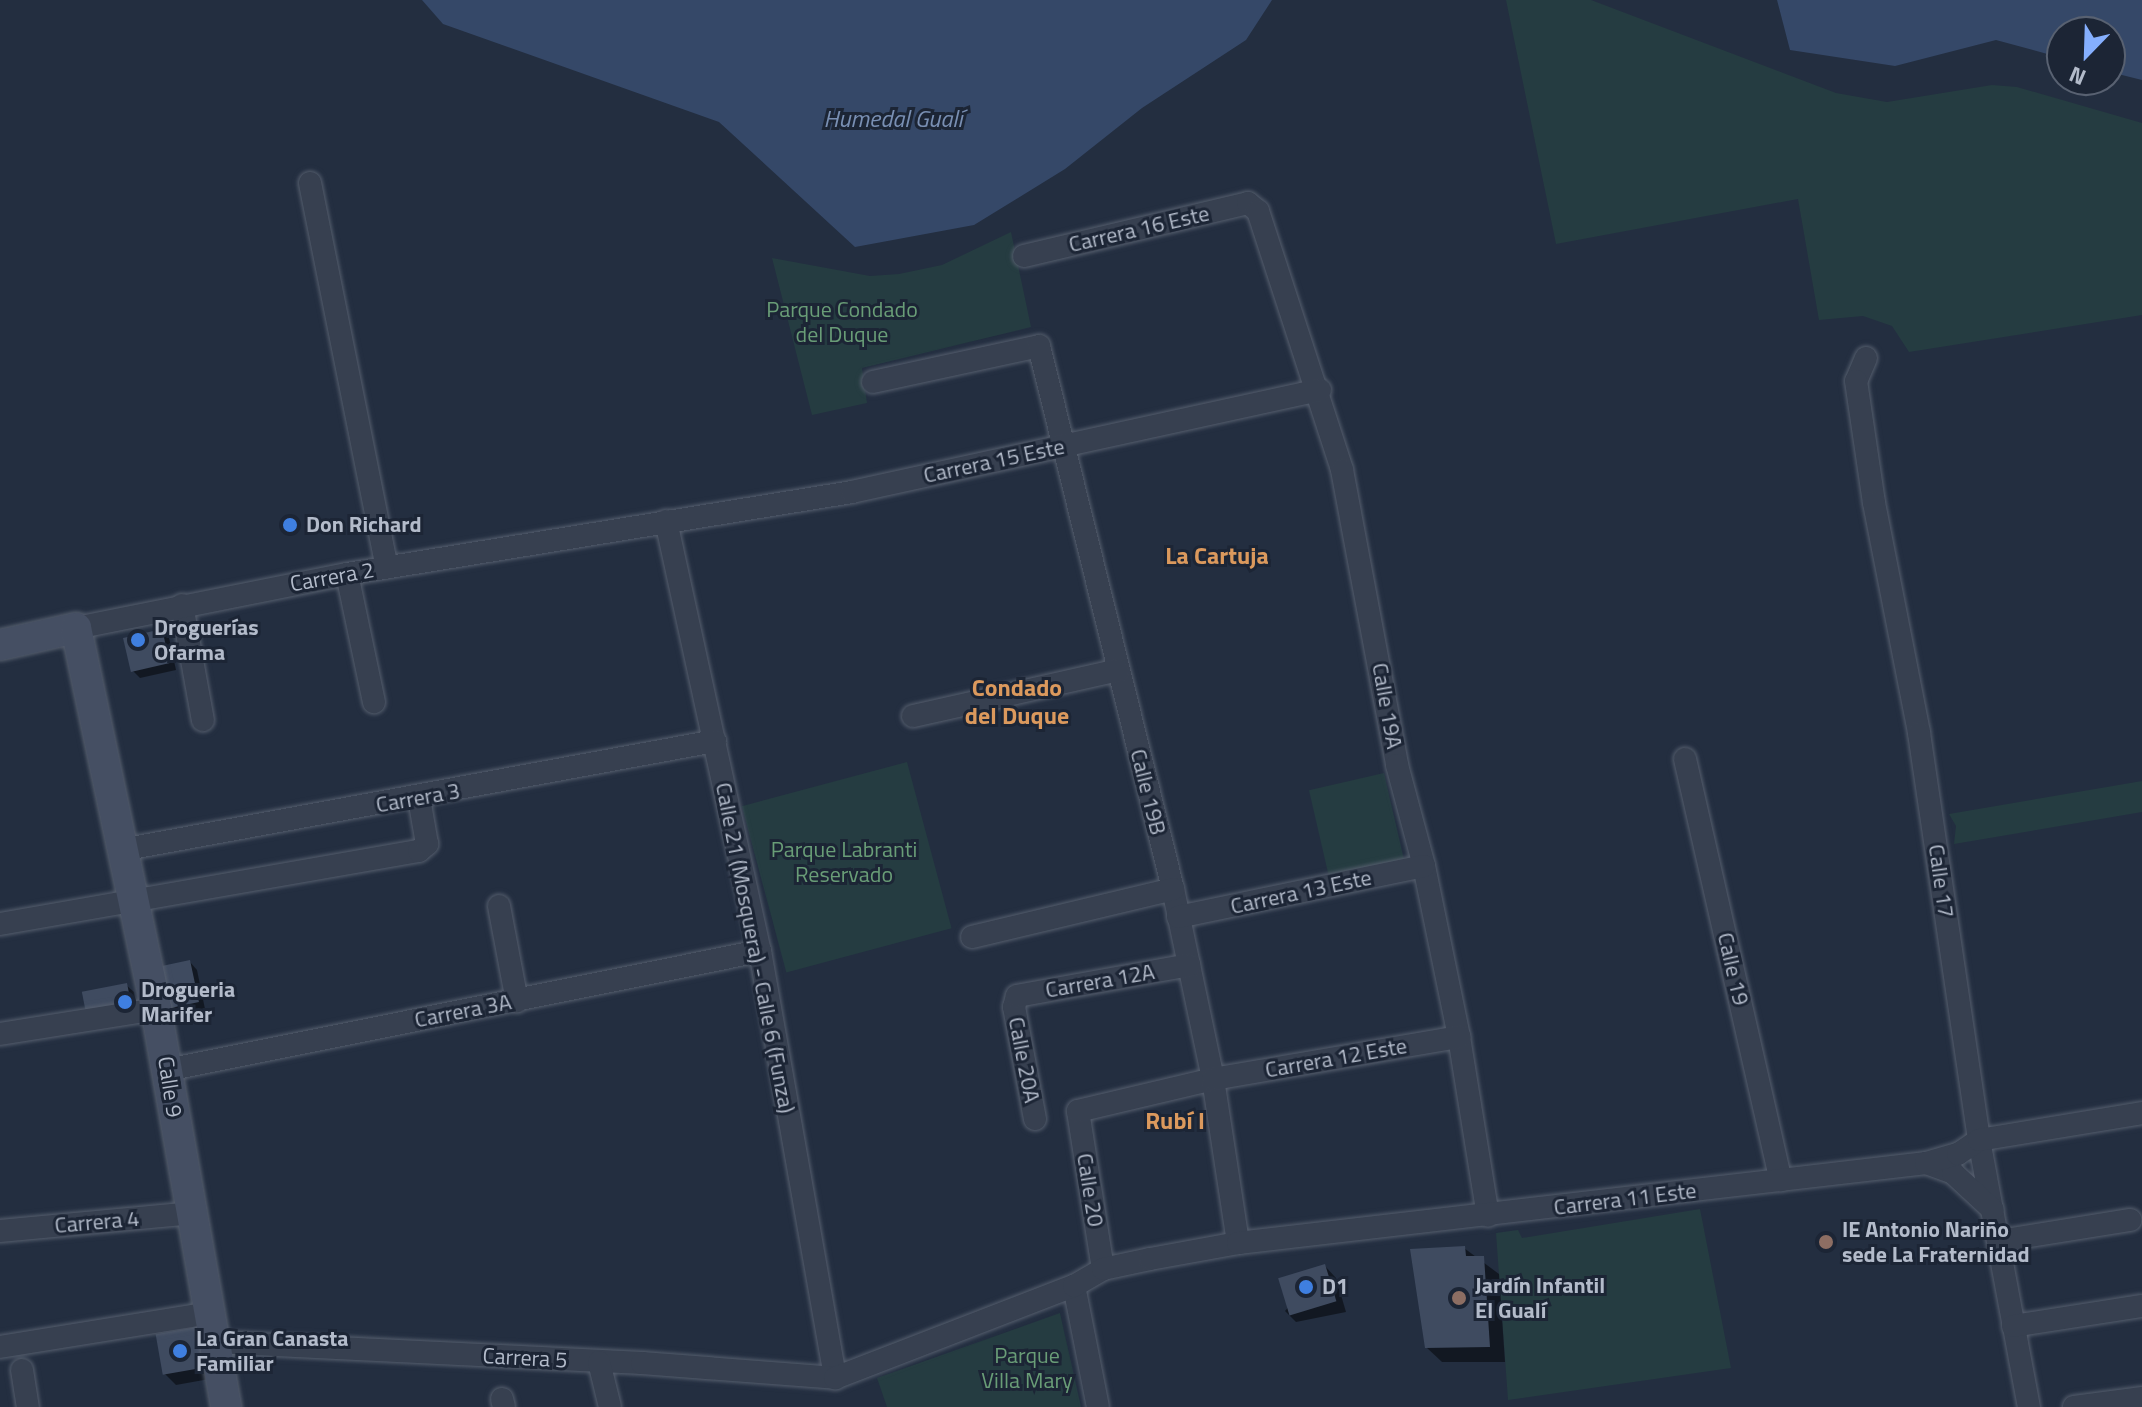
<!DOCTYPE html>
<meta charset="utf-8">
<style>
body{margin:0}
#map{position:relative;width:2142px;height:1407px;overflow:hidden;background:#232e40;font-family:"Titillium Web",sans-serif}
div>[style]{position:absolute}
.green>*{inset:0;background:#253c41;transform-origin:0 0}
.water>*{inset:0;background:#354868}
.shadow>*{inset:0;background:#0007}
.building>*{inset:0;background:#3f4b60;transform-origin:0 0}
.roads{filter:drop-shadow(0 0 2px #555e6d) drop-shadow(0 0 2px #555e6d)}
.street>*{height:22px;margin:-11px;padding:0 11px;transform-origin:11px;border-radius:11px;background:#374050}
.secondary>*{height:30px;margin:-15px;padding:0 15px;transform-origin:15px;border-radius:15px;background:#454f63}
.dots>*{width:22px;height:22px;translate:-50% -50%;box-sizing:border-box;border:4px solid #1c2535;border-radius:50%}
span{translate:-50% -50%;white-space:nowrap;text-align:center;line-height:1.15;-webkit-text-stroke:6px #1c2535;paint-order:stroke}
.street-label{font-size:22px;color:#b3bbca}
.park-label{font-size:22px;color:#699d77}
.poi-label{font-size:22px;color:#b3bbca;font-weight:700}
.left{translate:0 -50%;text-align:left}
.water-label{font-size:24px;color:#798fb3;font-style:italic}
.neighbourhood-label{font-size:24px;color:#db995d;font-weight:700}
.north{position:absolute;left:2046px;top:16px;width:80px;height:80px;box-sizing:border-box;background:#1c2535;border:2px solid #586171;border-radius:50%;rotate:203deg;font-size:22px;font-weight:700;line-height:32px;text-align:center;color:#b3bbca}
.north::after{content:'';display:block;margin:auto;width:28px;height:36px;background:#85affe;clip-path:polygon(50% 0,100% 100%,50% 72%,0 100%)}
</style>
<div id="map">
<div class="green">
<i style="clip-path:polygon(1506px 0,1591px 0,1836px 93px,1887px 102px,1992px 85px,2017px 87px,2142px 123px,2142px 315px,1909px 352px,1892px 326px,1863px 316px,1819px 320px,1798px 199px,1556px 244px)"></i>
<i style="clip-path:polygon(1011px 232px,1031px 327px,862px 368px,867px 403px,812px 415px,772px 258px,870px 276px,899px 274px,942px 265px)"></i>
<i style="left:907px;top:762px;width:172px;height:171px;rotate:75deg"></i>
<i style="left:1384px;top:773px;width:91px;height:77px;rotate:77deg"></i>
<i style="clip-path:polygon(2142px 781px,2142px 812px,1954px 844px,1956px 826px,1949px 814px)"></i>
<i style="clip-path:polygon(1700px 1209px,1731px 1368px,1508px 1400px,1496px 1233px,1518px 1230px,1522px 1238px)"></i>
<i style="clip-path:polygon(1060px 1313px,1081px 1407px,887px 1407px,877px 1378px)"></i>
</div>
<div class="water">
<i style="clip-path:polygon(422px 0,1272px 0,1246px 40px,1142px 108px,1065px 169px,974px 225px,855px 247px,719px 122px,443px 24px)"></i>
<i style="clip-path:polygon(1777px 0,2142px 0,2142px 80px,2110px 72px,2110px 32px,2062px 32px,2062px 58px,1996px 40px,1895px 66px,1790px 50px)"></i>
</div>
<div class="shadow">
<i style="clip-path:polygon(162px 631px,169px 638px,176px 670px,140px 678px,133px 671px)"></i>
<i style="clip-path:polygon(190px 962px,197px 970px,205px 1009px,172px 1015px,165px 1008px)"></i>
<i style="clip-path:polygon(126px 985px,134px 992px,138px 1016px,90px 1017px)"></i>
<i style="clip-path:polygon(1464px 1248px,1499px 1274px,1505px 1362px,1442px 1362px,1426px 1347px)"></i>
<i style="clip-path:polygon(1325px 1266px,1336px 1278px,1346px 1312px,1296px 1322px,1285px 1311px)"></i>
<i style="clip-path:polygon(196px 1329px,215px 1378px,176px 1385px,165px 1374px)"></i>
</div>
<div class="building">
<i style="left:162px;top:629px;width:35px;height:40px;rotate:77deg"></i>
<i style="left:190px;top:960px;width:43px;height:36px;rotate:78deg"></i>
<i style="left:127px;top:983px;width:26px;height:46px;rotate:79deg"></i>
<i style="clip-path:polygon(1465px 1246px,1466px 1256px,1484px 1256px,1490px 1347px,1425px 1348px,1410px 1249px)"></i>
<i style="left:1325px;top:1264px;width:39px;height:49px;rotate:73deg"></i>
<i style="left:197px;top:1327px;width:41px;height:42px;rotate:80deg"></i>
</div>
<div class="roads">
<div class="street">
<i style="left:310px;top:183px;width:392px;rotate:78.7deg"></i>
<i style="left:1024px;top:256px;width:230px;rotate:-13.3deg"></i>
<i style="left:1248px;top:203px;width:13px;rotate:39deg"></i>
<i style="left:1258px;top:211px;width:272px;rotate:72deg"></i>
<i style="left:1342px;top:470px;width:300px;rotate:79.4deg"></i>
<i style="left:1397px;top:765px;width:105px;rotate:75deg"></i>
<i style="left:1424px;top:866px;width:175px;rotate:78.4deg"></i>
<i style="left:1459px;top:1037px;width:181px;rotate:80.8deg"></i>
<i style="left:1866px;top:358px;width:25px;rotate:113deg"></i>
<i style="left:1856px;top:381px;width:123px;rotate:81.6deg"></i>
<i style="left:1874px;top:503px;width:234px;rotate:78.9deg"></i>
<i style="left:1919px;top:733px;width:411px;rotate:81.6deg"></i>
<i style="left:1979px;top:1140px;width:272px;rotate:79.4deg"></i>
<i style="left:873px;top:382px;width:170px;rotate:-12.2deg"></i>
<i style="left:1039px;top:346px;width:559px;rotate:76.14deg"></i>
<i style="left:1173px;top:889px;width:194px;rotate:78.1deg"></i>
<i style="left:1213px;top:1079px;width:166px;rotate:81.3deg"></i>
<i style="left:666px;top:521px;width:440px;rotate:77.7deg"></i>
<i style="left:760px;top:951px;width:434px;rotate:80deg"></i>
<i style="left:347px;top:574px;width:131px;rotate:78.1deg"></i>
<i style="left:182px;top:605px;width:117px;rotate:79.7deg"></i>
<i style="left:76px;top:628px;width:276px;rotate:-11.3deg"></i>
<i style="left:347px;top:574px;width:512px;rotate:-9.22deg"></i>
<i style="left:852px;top:492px;width:479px;rotate:-12.3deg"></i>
<i style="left:913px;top:716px;width:210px;rotate:-12.6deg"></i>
<i style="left:1685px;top:759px;width:432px;rotate:77.2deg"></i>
<i style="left:121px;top:850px;width:604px;rotate:-10.4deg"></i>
<i style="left:499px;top:906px;width:97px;rotate:79.3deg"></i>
<i style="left:1178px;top:917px;width:251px;rotate:-11.7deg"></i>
<i style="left:0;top:924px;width:425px;rotate:-9.9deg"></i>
<i style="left:419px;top:851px;width:11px;rotate:-41deg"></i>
<i style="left:427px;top:844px;width:47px;rotate:-99.9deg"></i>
<i style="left:972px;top:937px;width:207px;rotate:-13.4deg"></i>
<i style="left:0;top:1034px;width:158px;rotate:-9.1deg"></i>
<i style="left:167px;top:1070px;width:605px;rotate:-11.35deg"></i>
<i style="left:1035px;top:1119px;width:114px;rotate:-100.6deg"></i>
<i style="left:1014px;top:1007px;width:11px;rotate:-75deg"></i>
<i style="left:1017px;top:996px;width:175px;rotate:-10.2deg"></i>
<i style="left:1926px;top:1163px;width:29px;rotate:20deg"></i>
<i style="left:1953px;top:1173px;width:54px;rotate:42.8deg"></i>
<i style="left:0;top:1231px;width:194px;rotate:-5.3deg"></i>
<i style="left:1999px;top:1241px;width:133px;rotate:-9.1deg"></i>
<i style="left:1103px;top:1269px;width:160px;rotate:-99deg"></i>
<i style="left:1078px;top:1111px;width:139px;rotate:-13.3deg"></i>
<i style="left:1213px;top:1079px;width:250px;rotate:-9.7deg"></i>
<i style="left:1074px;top:1286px;width:123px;rotate:78.8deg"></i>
<i style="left:2013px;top:1326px;width:129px;rotate:-8.9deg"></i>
<i style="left:215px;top:1342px;width:428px;rotate:2.8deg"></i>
<i style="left:642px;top:1363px;width:194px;rotate:4.4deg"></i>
<i style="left:835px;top:1378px;width:256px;rotate:-21.1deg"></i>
<i style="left:1074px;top:1286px;width:34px;rotate:-30deg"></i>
<i style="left:1103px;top:1269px;width:48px;rotate:-12deg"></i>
<i style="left:1150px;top:1259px;width:89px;rotate:-10.3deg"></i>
<i style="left:1238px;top:1243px;width:693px;rotate:-6.63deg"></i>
<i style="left:1926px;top:1163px;width:33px;rotate:-16deg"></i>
<i style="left:1958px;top:1154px;width:25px;rotate:-34deg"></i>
<i style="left:1979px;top:1140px;width:165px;rotate:-9.4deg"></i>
<i style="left:0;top:1347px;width:212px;rotate:-9.2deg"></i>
<i style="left:599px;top:1362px;width:46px;rotate:76.3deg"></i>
<i style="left:22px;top:1370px;width:37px;rotate:81deg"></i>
<i style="left:502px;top:1399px;width:8px;rotate:76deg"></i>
<i style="left:2074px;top:1407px;width:69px;rotate:-7.5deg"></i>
</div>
<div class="secondary">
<i style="left:0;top:645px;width:78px;rotate:-12.6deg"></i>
<i style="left:76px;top:628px;width:389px;rotate:78.1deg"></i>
<i style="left:156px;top:1009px;width:404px;rotate:80deg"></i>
</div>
</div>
<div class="dots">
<i style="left:290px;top:525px;background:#3f7fe0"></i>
<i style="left:138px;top:640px;background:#3f7fe0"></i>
<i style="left:125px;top:1002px;background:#3f7fe0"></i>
<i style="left:1826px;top:1242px;background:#8d6e63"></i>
<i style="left:1306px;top:1287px;background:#3f7fe0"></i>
<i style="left:1459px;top:1298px;background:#8d6e63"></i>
<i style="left:180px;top:1351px;background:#3f7fe0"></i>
</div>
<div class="street-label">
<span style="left:1139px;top:229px;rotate:-13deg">Carrera 16 Este</span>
<span style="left:994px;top:461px;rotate:-12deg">Carrera 15 Este</span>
<span style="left:332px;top:577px;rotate:-10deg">Carrera 2</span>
<span style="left:1387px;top:706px;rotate:80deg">Calle 19A</span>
<span style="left:1148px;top:792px;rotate:76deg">Calle 19B</span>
<span style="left:418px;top:798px;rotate:-10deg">Carrera 3</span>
<span style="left:1941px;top:881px;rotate:82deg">Calle 17</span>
<span style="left:1301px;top:892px;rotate:-12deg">Carrera 13 Este</span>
<span style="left:755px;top:948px;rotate:79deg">Calle 21 (Mosquera) - Calle 6 (Funza)</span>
<span style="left:1733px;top:969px;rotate:77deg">Calle 19</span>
<span style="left:1100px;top:981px;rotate:-10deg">Carrera 12A</span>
<span style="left:463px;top:1011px;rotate:-11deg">Carrera 3A</span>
<span style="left:1336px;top:1058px;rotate:-10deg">Carrera 12 Este</span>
<span style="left:1024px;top:1060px;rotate:79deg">Calle 20A</span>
<span style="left:170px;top:1087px;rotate:81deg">Calle 9</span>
<span style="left:1090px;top:1190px;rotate:81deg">Calle 20</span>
<span style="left:1625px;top:1199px;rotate:-7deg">Carrera 11 Este</span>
<span style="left:97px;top:1222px;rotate:-5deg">Carrera 4</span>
<span style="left:525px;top:1358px;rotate:3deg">Carrera 5</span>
</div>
<div class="park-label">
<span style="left:842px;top:322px">Parque Condado<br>del Duque</span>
<span style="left:844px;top:862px">Parque Labranti<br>Reservado</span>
<span style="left:1027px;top:1368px">Parque<br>Villa Mary</span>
</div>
<div class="poi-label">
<span class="left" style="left:306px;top:525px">Don Richard</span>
<span class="left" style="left:154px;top:640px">Droguerías<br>Ofarma</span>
<span class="left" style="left:141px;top:1002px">Drogueria<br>Marifer</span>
<span class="left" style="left:1842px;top:1242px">IE Antonio Nariño<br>sede La Fraternidad</span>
<span class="left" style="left:1475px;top:1298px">Jardín Infantil<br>El Gualí</span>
<span class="left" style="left:1322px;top:1287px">D1</span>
<span class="left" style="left:196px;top:1351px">La Gran Canasta<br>Familiar</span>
</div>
<div class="water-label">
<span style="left:893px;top:119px">Humedal Gualí</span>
</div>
<div class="neighbourhood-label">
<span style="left:1217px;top:556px">La Cartuja</span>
<span style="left:1017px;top:702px">Condado<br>del Duque</span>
<span style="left:1175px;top:1121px">Rubí I</span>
</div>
<div class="north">N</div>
</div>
